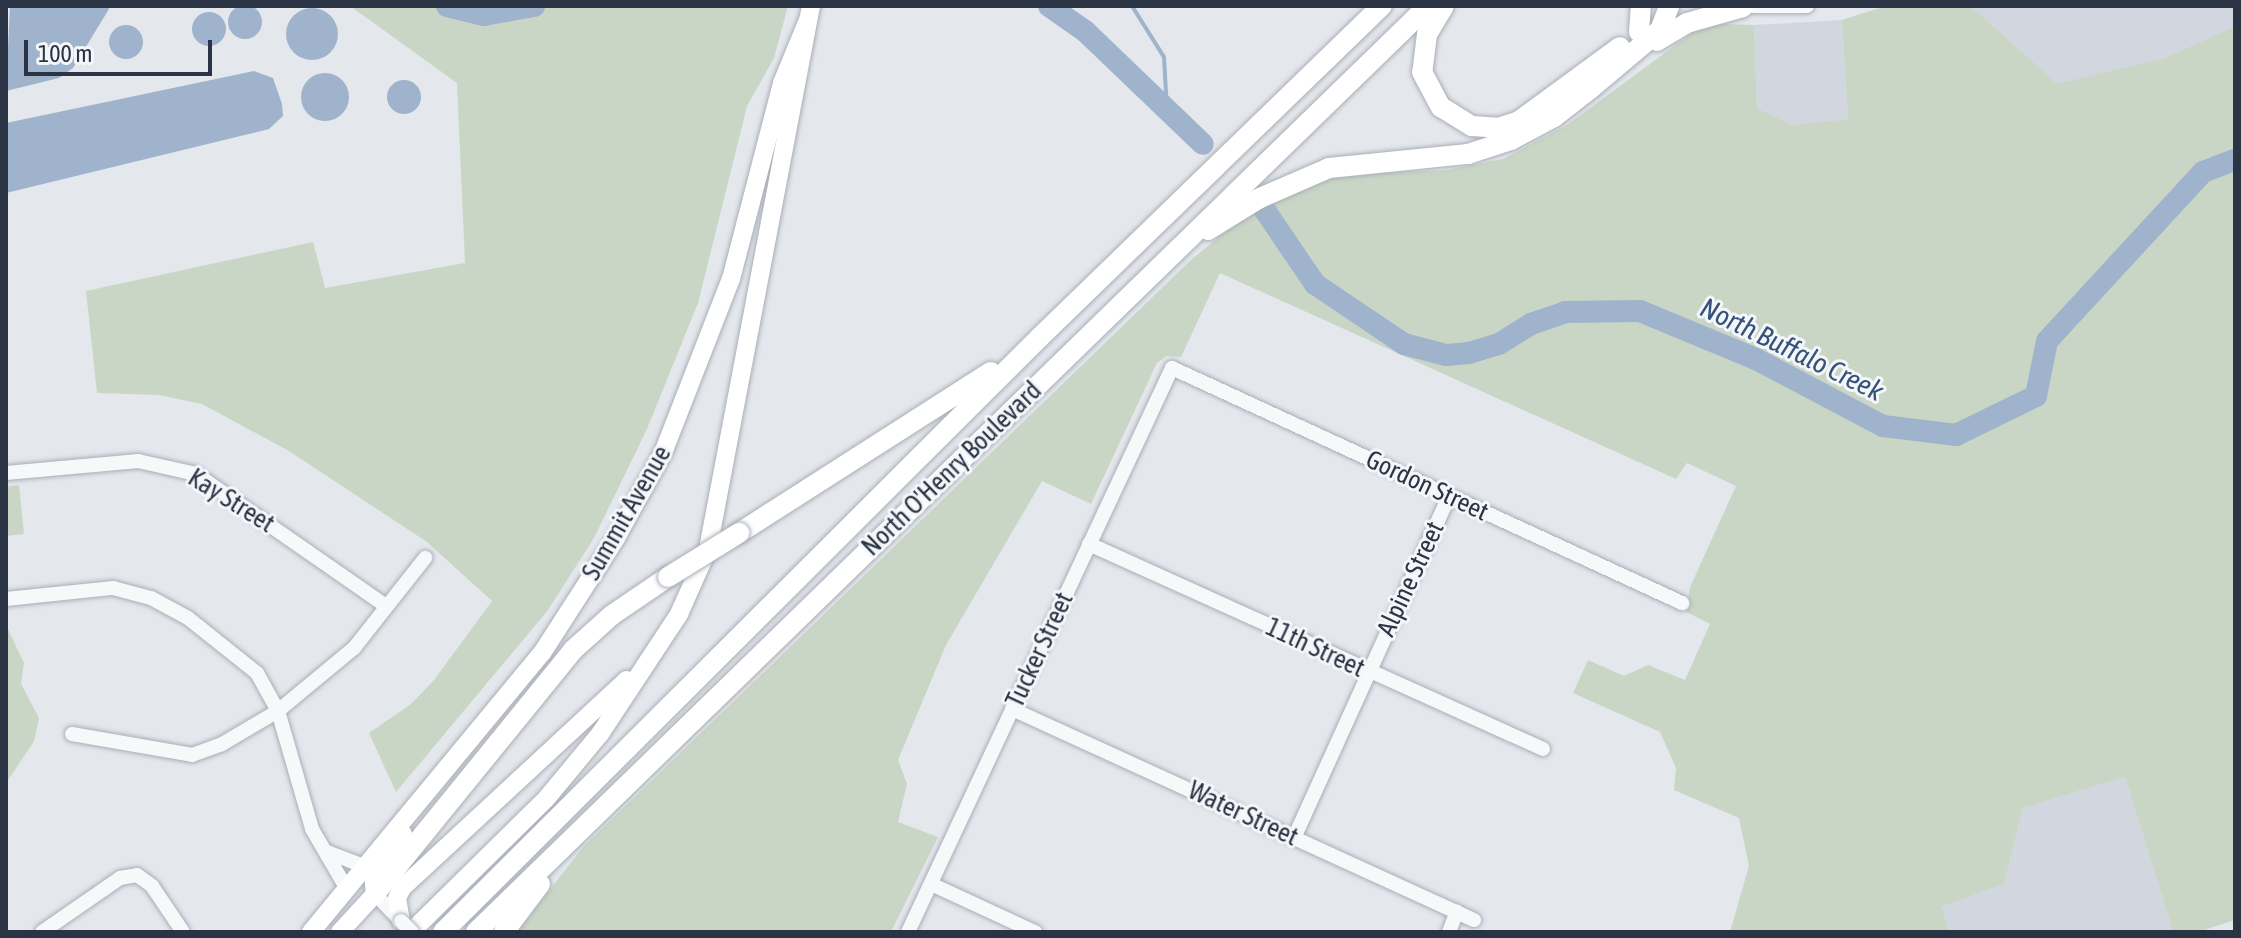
<!DOCTYPE html>
<style>
body{margin:0}
#map{position:relative;width:2241px;height:938px;overflow:hidden;background:#e4e7ec;font-family:"Asap Condensed",sans-serif}
div>[style]{position:absolute}
.built>*{inset:0;background:#d2d6de}
.green>*{inset:0;background:#c9d6c5}
.water>*{inset:0;background:#9fb4cc}
.round{border-radius:50%}
.stream>*{height:4px;margin:-2px;padding:0 2px;transform-origin:2px;border-radius:2px;background:#9fb4cc}
.river>*{height:22px;margin:-11px;padding:0 11px;transform-origin:11px;border-radius:11px;background:#9fb4cc}
.roads{filter:drop-shadow(0 0 2px #a9aeb7) drop-shadow(0 0 2px #a9aeb7)}
.minor>*{height:14px;margin:-7px;padding:0 7px;transform-origin:7px;border-radius:7px;background:#f7f8fa}
.major>*{height:18px;margin:-9px;padding:0 9px;transform-origin:9px;border-radius:9px;background:#fff}
.highway>*{height:20px;margin:-10px;padding:0 10px;transform-origin:10px;border-radius:10px;background:#fff}
.bridges{filter:drop-shadow(0 0 2px #a9aeb7) drop-shadow(0 0 2px #a9aeb7)}
.minor-bridge>*{height:14px;margin:-7px;padding:0 7px;transform-origin:7px;border-radius:7px;background:#f7f8fa}
.highway-bridge>*{height:20px;margin:-10px;padding:0 10px;transform-origin:10px;border-radius:10px;background:#fff}
span{translate:-50% -50%;white-space:nowrap;text-align:center;line-height:1.15;-webkit-text-stroke:6px #f4f6f9;paint-order:stroke}
.street-label{font-size:26px;color:#2b3445}
.water-label{font-size:28px;color:#34527a;font-style:italic}
.frame{position:absolute;inset:0;border:8px solid #2b3445;pointer-events:none}
.scale{position:absolute;left:24px;top:40px;width:188px;height:36px;box-sizing:border-box;border:4px solid #2b3445;border-top:0;padding-left:10px;font-size:24px;line-height:28px;white-space:nowrap;color:#2b3445;-webkit-text-stroke:6px #f4f6f9;paint-order:stroke}
</style>
<div id="map">
<div class="built">
<i style="clip-path:polygon(1971px 6px,2235px 6px,2235px 26px,2165px 58px,2057px 85px)"></i>
<i style="clip-path:polygon(1842px 20px,1848px 119px,1792px 125px,1757px 108px,1754px 25px)"></i>
<i style="clip-path:polygon(2125px 777px,2173px 932px,1949px 932px,1940px 907px,2004px 884px,2023px 808px)"></i>
</div>
<div class="green">
<i style="clip-path:polygon(350px 6px,788px 6px,774px 58px,747px 106px,698px 303px,647px 429px,594px 538px,548px 610px,396px 792px,369px 733px,411px 704px,434px 680px,492px 601px,427px 542px,289px 451px,202px 404px,159px 395px,97px 393px,86px 291px,313px 242px,325px 288px,465px 263px,457px 83px)"></i>
<i style="clip-path:polygon(1886px 6px,1971px 6px,2057px 84px,2165px 58px,2235px 26px,2235px 920px,2198px 932px,2173px 932px,2125px 777px,2023px 808px,2004px 884px,1941px 907px,1949px 932px,1730px 932px,1749px 866px,1739px 818px,1674px 790px,1676px 768px,1660px 732px,1573px 693px,1588px 660px,1624px 676px,1648px 665px,1685px 680px,1710px 624px,1686px 612px,1690px 587px,1736px 486px,1687px 463px,1676px 479px,1220px 273px,1181px 357px,1166px 356px,1157px 363px,1091px 504px,1042px 481px,946px 645px,898px 760px,907px 784px,898px 822px,938px 837px,891px 932px,517px 932px,583px 847px,1192px 259px,1240px 220px,1290px 192px,1341px 175px,1447px 170px,1503px 159px,1567px 125px,1696px 30px,1720px 24px,1754px 25px,1757px 108px,1792px 125px,1848px 119px,1842px 20px)"></i>
<i style="clip-path:polygon(19px 485px,24px 534px,6px 536px,6px 487px)"></i>
<i style="clip-path:polygon(6px 625px,24px 663px,21px 684px,39px 718px,34px 741px,6px 783px)"></i>
</div>
<div class="water">
<i class="round" style="left:228px;top:5px;width:34px;height:34px"></i>
<i style="clip-path:polygon(10px 6px,108px 6px,109px 9px,73px 68px,59px 78px,6px 91px)"></i>
<i class="round" style="left:286px;top:8px;width:52px;height:52px"></i>
<i class="round" style="left:192px;top:12px;width:34px;height:34px"></i>
<i class="round" style="left:109px;top:25px;width:34px;height:34px"></i>
<i style="clip-path:polygon(254px 71px,273px 78px,282px 104px,283px 116px,269px 129px,6px 193px,6px 123px)"></i>
<i class="round" style="left:301px;top:73px;width:48px;height:48px"></i>
<i class="round" style="left:387px;top:80px;width:34px;height:34px"></i>
</div>
<div class="stream">
<i style="left:1132px;top:6px;width:60px;rotate:57.9deg"></i>
<i style="left:1164px;top:57px;width:53px;rotate:86.8deg"></i>
</div>
<div class="river">
<i style="left:447px;top:6px;width:38px;rotate:14deg"></i>
<i style="left:484px;top:15px;width:51px;rotate:-10.2deg"></i>
<i style="left:1049px;top:6px;width:44px;rotate:34.8deg"></i>
<i style="left:1085px;top:31px;width:163px;rotate:43.8deg"></i>
<i style="left:1264px;top:209px;width:91px;rotate:55.8deg"></i>
<i style="left:1315px;top:284px;width:107px;rotate:34deg"></i>
<i style="left:1404px;top:344px;width:43px;rotate:14.7deg"></i>
<i style="left:1446px;top:355px;width:23px;rotate:-5deg"></i>
<i style="left:1469px;top:353px;width:31px;rotate:-17deg"></i>
<i style="left:1499px;top:344px;width:38px;rotate:-32deg"></i>
<i style="left:1531px;top:324px;width:36px;rotate:-19deg"></i>
<i style="left:1565px;top:312px;width:75px;rotate:-0.8deg"></i>
<i style="left:1640px;top:311px;width:126px;rotate:22.5deg"></i>
<i style="left:1756px;top:359px;width:144px;rotate:27.8deg"></i>
<i style="left:1883px;top:426px;width:74px;rotate:7deg"></i>
<i style="left:1956px;top:435px;width:89px;rotate:-26deg"></i>
<i style="left:2036px;top:396px;width:56px;rotate:-78.7deg"></i>
<i style="left:2047px;top:341px;width:230px;rotate:-47.3deg"></i>
<i style="left:2203px;top:172px;width:34px;rotate:-21deg"></i>
</div>
<div class="roads">
<div class="minor">
<i style="left:1736px;top:6px;width:71px"></i>
<i style="left:6px;top:473px;width:133px;rotate:-5.2deg"></i>
<i style="left:138px;top:461px;width:59px;rotate:12.6deg"></i>
<i style="left:196px;top:474px;width:231px;rotate:34.8deg"></i>
<i style="left:1089px;top:544px;width:498px;rotate:24.3deg"></i>
<i style="left:6px;top:599px;width:108px;rotate:-5.9deg"></i>
<i style="left:113px;top:588px;width:39px;rotate:15deg"></i>
<i style="left:151px;top:598px;width:42px;rotate:28.4deg"></i>
<i style="left:188px;top:618px;width:88px;rotate:38.6deg"></i>
<i style="left:257px;top:673px;width:43px;rotate:61.1deg"></i>
<i style="left:278px;top:711px;width:123px;rotate:73.9deg"></i>
<i style="left:312px;top:829px;width:66px;rotate:59.9deg"></i>
<i style="left:1012px;top:709px;width:508px;rotate:24.55deg"></i>
<i style="left:72px;top:734px;width:122px;rotate:9.9deg"></i>
<i style="left:192px;top:755px;width:32px;rotate:-20deg"></i>
<i style="left:222px;top:744px;width:65px;rotate:-30.5deg"></i>
<i style="left:278px;top:711px;width:99px;rotate:-39.7deg"></i>
<i style="left:354px;top:648px;width:115px;rotate:-51.7deg"></i>
<i style="left:1294px;top:838px;width:375px;rotate:-65.6deg"></i>
<i style="left:327px;top:852px;width:36px;rotate:21deg"></i>
<i style="left:931px;top:884px;width:115px;rotate:24.8deg"></i>
<i style="left:375px;top:894px;width:37px;rotate:46deg"></i>
<i style="left:42px;top:932px;width:95px;rotate:-34.7deg"></i>
<i style="left:120px;top:878px;width:17px;rotate:-10deg"></i>
<i style="left:137px;top:875px;width:19px;rotate:36deg"></i>
<i style="left:152px;top:886px;width:55px;rotate:56deg"></i>
<i style="left:908px;top:932px;width:623px;rotate:-64.92deg"></i>
<i style="left:1172px;top:368px;width:562px;rotate:24.74deg"></i>
<i style="left:1449px;top:932px;width:22px;rotate:-69deg"></i>
</div>
<div class="major">
<i style="left:401px;top:921px;width:23px;rotate:-100deg"></i>
<i style="left:397px;top:898px;width:11px;rotate:-63deg"></i>
<i style="left:402px;top:888px;width:306px;rotate:-42.8deg"></i>
<i style="left:311px;top:932px;width:362px;rotate:-50.4deg"></i>
<i style="left:542px;top:653px;width:137px;rotate:-57.2deg"></i>
<i style="left:616px;top:538px;width:97px;rotate:-61.1deg"></i>
<i style="left:663px;top:453px;width:187px;rotate:-68.7deg"></i>
<i style="left:731px;top:279px;width:203px;rotate:-75.4deg"></i>
<i style="left:782px;top:83px;width:68px;rotate:-67.6deg"></i>
<i style="left:340px;top:932px;width:52px;rotate:-47.4deg"></i>
<i style="left:375px;top:894px;width:20px;rotate:-96deg"></i>
<i style="left:373px;top:874px;width:50px;rotate:-53.1deg"></i>
<i style="left:411px;top:932px;width:190px;rotate:-44.6deg"></i>
<i style="left:546px;top:799px;width:85px;rotate:-50.3deg"></i>
<i style="left:600px;top:734px;width:144px;rotate:-56.6deg"></i>
<i style="left:679px;top:614px;width:71px;rotate:-66deg"></i>
<i style="left:708px;top:549px;width:553px;rotate:-79.26deg"></i>
</div>
<div class="highway">
<i style="left:1444px;top:6px;width:33px;rotate:121deg"></i>
<i style="left:1427px;top:34px;width:38px;rotate:97deg"></i>
<i style="left:1422px;top:72px;width:40px;rotate:62deg"></i>
<i style="left:1441px;top:107px;width:36px;rotate:32deg"></i>
<i style="left:1472px;top:126px;width:26px;rotate:4deg"></i>
<i style="left:1498px;top:128px;width:22px;rotate:-18deg"></i>
<i style="left:1519px;top:121px;width:125px;rotate:-36.2deg"></i>
<i style="left:1639px;top:32px;width:26px;rotate:-86deg"></i>
<i style="left:1657px;top:41px;width:35px;rotate:-31deg"></i>
<i style="left:1687px;top:23px;width:58px;rotate:-15.9deg"></i>
<i style="left:1208px;top:230px;width:61px;rotate:-31.6deg"></i>
<i style="left:1260px;top:198px;width:75px;rotate:-23.5deg"></i>
<i style="left:1329px;top:168px;width:140px;rotate:-5.8deg"></i>
<i style="left:1468px;top:154px;width:45px;rotate:-18deg"></i>
<i style="left:1511px;top:140px;width:49px;rotate:-28.1deg"></i>
<i style="left:1554px;top:117px;width:46px;rotate:-37.9deg"></i>
<i style="left:1590px;top:89px;width:92px;rotate:-40.1deg"></i>
<i style="left:1660px;top:30px;width:26px;rotate:-69deg"></i>
<i style="left:739px;top:533px;width:299px;rotate:-32.6deg"></i>
<i style="left:375px;top:894px;width:314px;rotate:-50.9deg"></i>
<i style="left:573px;top:650px;width:52px;rotate:-41.9deg"></i>
<i style="left:612px;top:615px;width:68px;rotate:-34.2deg"></i>
<i style="left:443px;top:932px;width:843px;rotate:-44.9deg"></i>
<i style="left:1040px;top:337px;width:476px;rotate:-44.1deg"></i>
<i style="left:476px;top:932px;width:1328px;rotate:-44.21deg"></i>
<i style="left:504px;top:932px;width:60px;rotate:-53.1deg"></i>
</div>
</div>
<div class="bridges">
<div class="minor-bridge">
<i style="left:401px;top:921px;width:16px;rotate:45deg"></i>
</div>
<div class="highway-bridge">
<i style="left:668px;top:577px;width:84px;rotate:-31.8deg"></i>
</div>
</div>
<div class="street-label">
<span style="left:952px;top:469px;rotate:-44deg">North O'Henry Boulevard</span>
<span style="left:1427px;top:486px;rotate:25deg">Gordon Street</span>
<span style="left:231px;top:501px;rotate:32deg">Kay Street</span>
<span style="left:627px;top:513px;rotate:-60deg">Summit Avenue</span>
<span style="left:1411px;top:579px;rotate:-65deg">Alpine Street</span>
<span style="left:1315px;top:648px;rotate:25deg">11th Street</span>
<span style="left:1040px;top:650px;rotate:-65deg">Tucker Street</span>
<span style="left:1243px;top:814px;rotate:25deg">Water Street</span>
</div>
<div class="water-label">
<span style="left:1792px;top:349px;rotate:26deg">North Buffalo Creek</span>
</div>
<div class="frame"></div>
<div class="scale">100 m</div>
</div>
